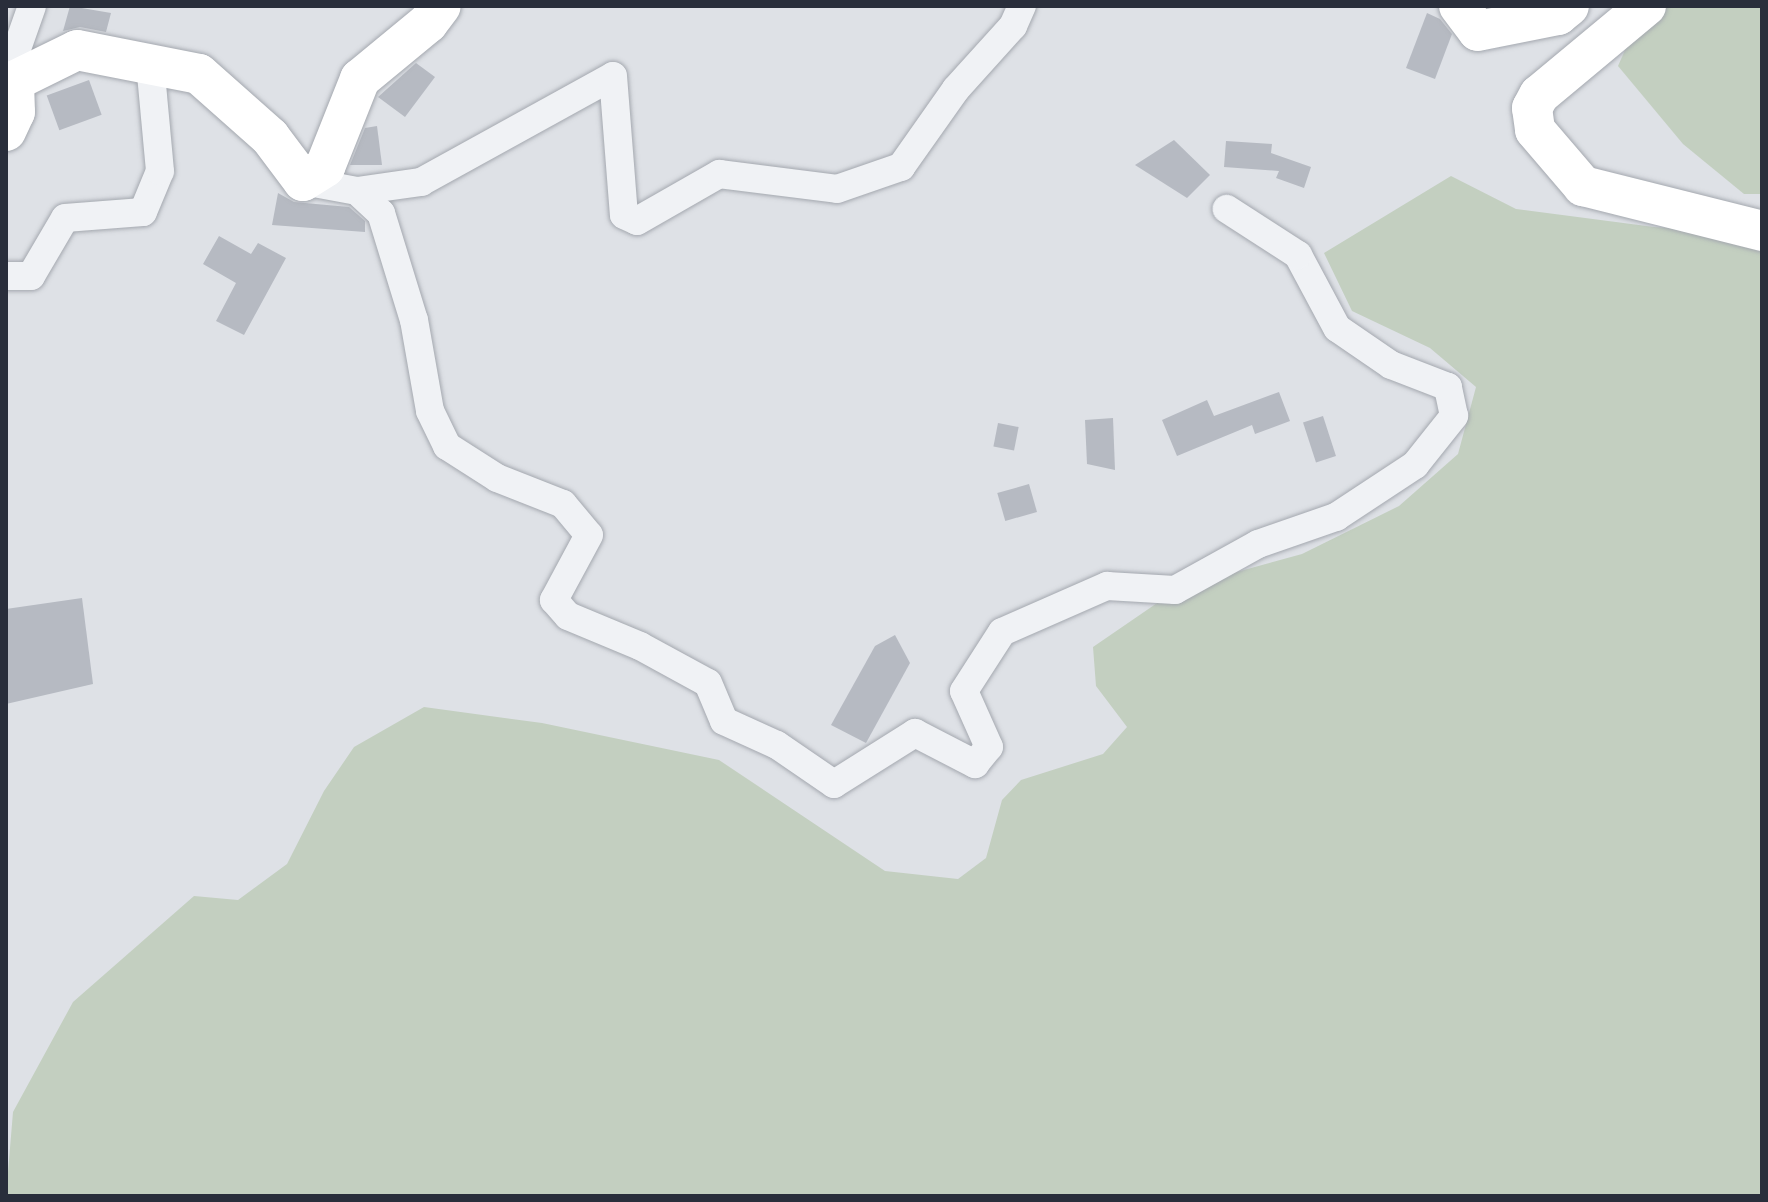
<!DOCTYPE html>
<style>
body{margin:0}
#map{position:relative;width:1768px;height:1202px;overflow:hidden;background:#dee1e6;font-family:Mulish,sans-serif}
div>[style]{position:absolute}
.green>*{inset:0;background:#c3cfc0}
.building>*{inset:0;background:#b6bac2;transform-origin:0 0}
.roads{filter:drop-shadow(0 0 2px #a4a8af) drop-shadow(0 0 2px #a4a8af)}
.street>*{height:28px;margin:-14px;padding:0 14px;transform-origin:14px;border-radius:14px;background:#f0f2f5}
.secondary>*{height:40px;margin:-20px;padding:0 20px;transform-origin:20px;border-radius:20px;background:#fff}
span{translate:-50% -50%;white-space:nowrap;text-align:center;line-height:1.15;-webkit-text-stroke:7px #edf0f4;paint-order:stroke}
.frame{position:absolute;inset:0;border:8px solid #292e3b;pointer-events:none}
</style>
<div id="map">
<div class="green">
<i style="clip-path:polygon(1655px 6px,1762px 6px,1762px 194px,1744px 194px,1683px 144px,1618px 66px,1637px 23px)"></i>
<i style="clip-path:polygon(1451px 176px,1516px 209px,1654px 227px,1762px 233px,1762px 1196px,6px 1196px,13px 1112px,73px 1002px,194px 896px,238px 900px,287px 864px,324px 791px,354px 747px,424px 707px,542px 723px,719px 760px,885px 871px,958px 879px,986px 858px,1002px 800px,1021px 780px,1103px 754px,1127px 727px,1096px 686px,1093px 647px,1179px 588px,1302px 554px,1399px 506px,1458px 454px,1476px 387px,1430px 348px,1352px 311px,1324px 253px)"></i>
</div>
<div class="building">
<i style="clip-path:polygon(70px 6px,111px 13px,106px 32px,80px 27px,63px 31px)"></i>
<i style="clip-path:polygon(1427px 13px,1440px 19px,1452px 34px,1435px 79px,1406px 68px)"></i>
<i style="clip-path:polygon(416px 63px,435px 77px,405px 117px,378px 97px)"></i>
<i style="left:89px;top:80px;width:37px;height:45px;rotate:70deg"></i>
<i style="clip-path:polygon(377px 126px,382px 165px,350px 165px,365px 128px)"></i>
<i style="clip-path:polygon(1174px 140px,1210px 175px,1187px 198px,1135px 165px)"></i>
<i style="clip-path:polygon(1226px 141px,1272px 144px,1271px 153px,1311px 167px,1304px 188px,1276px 178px,1279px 171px,1224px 167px)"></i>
<i style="clip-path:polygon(278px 193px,294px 202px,349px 207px,365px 221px,365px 232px,272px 225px)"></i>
<i style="clip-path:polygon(219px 236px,251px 254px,258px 243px,286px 258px,244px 335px,216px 321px,236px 283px,203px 264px)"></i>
<i style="clip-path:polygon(1279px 392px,1290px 421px,1255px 434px,1252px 425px,1177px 456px,1162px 420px,1207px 400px,1214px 416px)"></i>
<i style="left:1323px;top:416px;width:42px;height:21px;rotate:72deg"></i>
<i style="clip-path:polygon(1113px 418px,1115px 470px,1087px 464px,1085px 420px)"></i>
<i style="left:998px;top:423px;width:21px;height:24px;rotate:11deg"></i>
<i style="left:1029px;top:484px;width:29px;height:33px;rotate:74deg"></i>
<i style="clip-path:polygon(82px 598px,93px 684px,6px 704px,6px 609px)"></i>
<i style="clip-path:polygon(895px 635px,910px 663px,866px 743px,831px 725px,875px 646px)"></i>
</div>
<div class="roads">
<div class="street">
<i style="left:14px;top:81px;width:21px;rotate:-93deg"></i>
<i style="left:13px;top:60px;width:57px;rotate:-70.6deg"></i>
<i style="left:303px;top:181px;width:55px;rotate:10.5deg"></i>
<i style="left:357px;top:191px;width:33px;rotate:43deg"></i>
<i style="left:381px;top:213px;width:112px;rotate:72.9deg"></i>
<i style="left:414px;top:320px;width:92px;rotate:80deg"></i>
<i style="left:430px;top:411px;width:39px;rotate:64deg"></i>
<i style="left:447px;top:446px;width:59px;rotate:32.6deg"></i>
<i style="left:497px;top:478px;width:71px;rotate:21.5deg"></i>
<i style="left:563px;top:504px;width:40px;rotate:50deg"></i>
<i style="left:589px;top:535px;width:74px;rotate:118.3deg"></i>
<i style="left:554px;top:600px;width:21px;rotate:49deg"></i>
<i style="left:568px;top:616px;width:78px;rotate:22.6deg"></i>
<i style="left:640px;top:646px;width:77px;rotate:28.6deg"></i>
<i style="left:708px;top:683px;width:41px;rotate:67.2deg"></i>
<i style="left:724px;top:721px;width:58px;rotate:24.4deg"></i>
<i style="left:777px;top:745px;width:69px;rotate:34.4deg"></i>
<i style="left:834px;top:784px;width:96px;rotate:-32.2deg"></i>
<i style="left:915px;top:733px;width:68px;rotate:27.3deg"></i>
<i style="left:975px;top:764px;width:22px;rotate:-51deg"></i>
<i style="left:989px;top:747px;width:61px;rotate:-114.1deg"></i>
<i style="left:964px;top:691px;width:70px;rotate:-57.2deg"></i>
<i style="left:1002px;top:632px;width:115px;rotate:-23.7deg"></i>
<i style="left:1107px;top:586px;width:68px;rotate:3.4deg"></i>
<i style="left:1175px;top:590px;width:95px;rotate:-29deg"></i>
<i style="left:1258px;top:544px;width:83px;rotate:-19.1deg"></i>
<i style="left:1336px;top:517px;width:95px;rotate:-33.4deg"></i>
<i style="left:1415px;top:465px;width:63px;rotate:-51.5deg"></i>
<i style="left:1454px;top:416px;width:30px;rotate:-102deg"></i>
<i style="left:1448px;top:387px;width:61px;rotate:-158.9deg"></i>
<i style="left:1391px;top:365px;width:65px;rotate:-145.6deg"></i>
<i style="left:1337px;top:328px;width:83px;rotate:-118.1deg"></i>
<i style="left:1298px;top:255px;width:85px;rotate:-147.1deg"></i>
<i style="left:357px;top:191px;width:65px;rotate:-8deg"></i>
<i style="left:421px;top:182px;width:219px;rotate:-28.9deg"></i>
<i style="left:613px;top:76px;width:139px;rotate:85.5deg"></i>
<i style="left:624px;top:215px;width:14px;rotate:25deg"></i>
<i style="left:637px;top:221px;width:95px;rotate:-29.8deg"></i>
<i style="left:719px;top:174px;width:119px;rotate:7.2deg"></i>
<i style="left:837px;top:189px;width:68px;rotate:-19deg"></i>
<i style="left:901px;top:167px;width:95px;rotate:-54.8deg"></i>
<i style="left:956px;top:89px;width:85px;rotate:-47.9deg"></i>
<i style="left:1013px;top:26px;width:22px;rotate:-66deg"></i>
<i style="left:6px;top:276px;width:25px"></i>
<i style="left:31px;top:276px;width:67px;rotate:-59.6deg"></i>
<i style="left:65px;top:218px;width:78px;rotate:-4.4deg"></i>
<i style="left:143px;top:212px;width:44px;rotate:-67.5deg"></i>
<i style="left:160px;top:171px;width:107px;rotate:-95.3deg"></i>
</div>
<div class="secondary">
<i style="left:1459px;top:6px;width:31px;rotate:53deg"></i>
<i style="left:1478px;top:31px;width:82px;rotate:-11.3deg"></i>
<i style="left:1558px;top:15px;width:14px;rotate:-39deg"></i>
<i style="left:1646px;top:6px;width:139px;rotate:140.2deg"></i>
<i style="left:1539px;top:95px;width:15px;rotate:118deg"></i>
<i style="left:1532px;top:108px;width:22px;rotate:82deg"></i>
<i style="left:1535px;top:130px;width:74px;rotate:49.4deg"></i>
<i style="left:1583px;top:186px;width:185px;rotate:14.1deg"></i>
<i style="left:6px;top:131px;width:21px;rotate:-65deg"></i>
<i style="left:15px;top:112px;width:31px;rotate:-92deg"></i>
<i style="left:14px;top:81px;width:70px;rotate:-26.2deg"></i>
<i style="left:77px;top:50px;width:124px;rotate:11.1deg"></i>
<i style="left:199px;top:74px;width:95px;rotate:41.6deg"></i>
<i style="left:270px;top:137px;width:55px;rotate:53.1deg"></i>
<i style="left:303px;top:181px;width:26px;rotate:-32deg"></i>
<i style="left:325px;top:167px;width:95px;rotate:-68.3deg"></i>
<i style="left:360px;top:79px;width:88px;rotate:-39.5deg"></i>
<i style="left:428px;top:23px;width:21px;rotate:-53deg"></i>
</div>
</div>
<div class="frame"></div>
</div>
